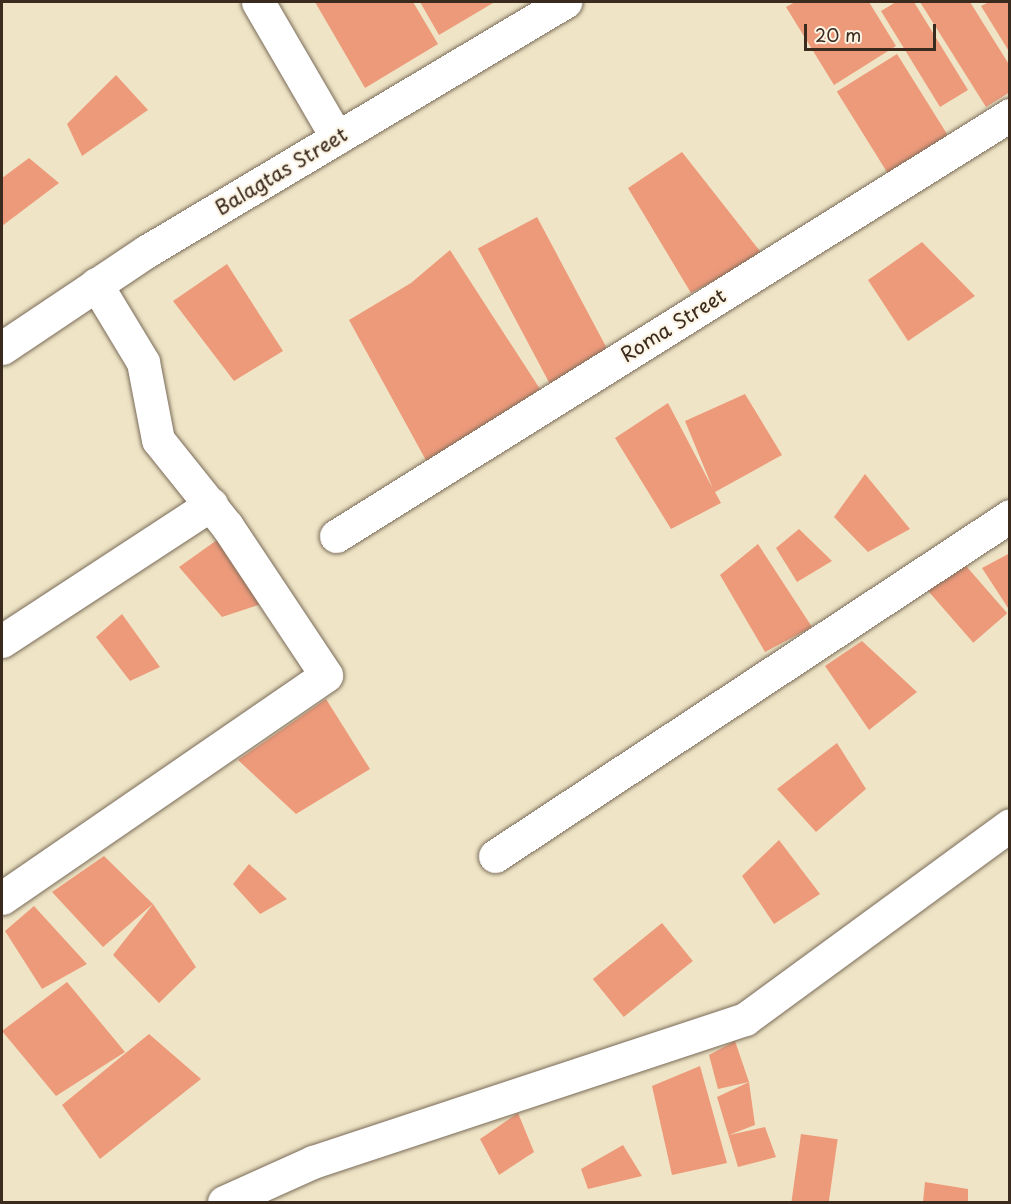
<!DOCTYPE html>
<style>
body{margin:0}
#map{position:relative;width:1011px;height:1204px;overflow:hidden;background:#efe5c6;font-family:"Playpen Sans",sans-serif}
div>[style]{position:absolute}
.building>*{inset:0;background:#ed9a7b;transform-origin:0 0}
.roads{filter:drop-shadow(0 0 2px #7a6b59) drop-shadow(0 0 2px #7a6b59)}
.minor>*{height:33px;margin:-16.5px;padding:0 16.5px;transform-origin:16.5px;border-radius:16.5px;background:#fff}
span{translate:-50% -50%;white-space:nowrap;text-align:center;line-height:1.15;-webkit-text-stroke:4.5px #fcf5e5;paint-order:stroke}
.street-label{font-size:20px;color:#3b2a1e}
.frame{position:absolute;inset:0;border:3px solid #3b2a1e;pointer-events:none}
.scale{position:absolute;left:804px;top:24px;width:132px;height:27px;box-sizing:border-box;border:3px solid #3b2a1e;border-top:0;padding-left:8px;font-size:18px;line-height:21px;white-space:nowrap;color:#3b2a1e;-webkit-text-stroke:4px #fcf5e5;paint-order:stroke}
</style>
<div id="map">
<div class="building">
<i style="clip-path:polygon(315px 2px,413px 2px,438px 44px,365px 88px)"></i>
<i style="clip-path:polygon(420px 2px,492px 2px,493px 3px,439px 35px)"></i>
<i style="clip-path:polygon(795px 2px,869px 2px,896px 46px,834px 85px,786px 7px)"></i>
<i style="clip-path:polygon(896px 2px,914px 2px,968px 90px,940px 107px,881px 11px)"></i>
<i style="clip-path:polygon(920px 2px,970px 2px,1010px 66px,1010px 92px,986px 107px)"></i>
<i style="clip-path:polygon(989px 2px,1010px 2px,1010px 53px,981px 6px)"></i>
<i style="left:897px;top:54px;width:102px;height:71px;rotate:58deg"></i>
<i style="clip-path:polygon(116px 75px,148px 110px,82px 156px,67px 124px)"></i>
<i style="clip-path:polygon(682px 152px,763px 255px,691px 293px,628px 188px)"></i>
<i style="clip-path:polygon(29px 158px,59px 183px,2px 226px,2px 178px)"></i>
<i style="left:537px;top:217px;width:155px;height:67px;rotate:62deg"></i>
<i style="clip-path:polygon(922px 242px,975px 296px,908px 341px,868px 280px)"></i>
<i style="clip-path:polygon(450px 250px,540px 389px,428px 464px,349px 320px,411px 283px)"></i>
<i style="clip-path:polygon(227px 264px,283px 351px,234px 381px,173px 301px)"></i>
<i style="clip-path:polygon(745px 394px,782px 455px,715px 492px,721px 503px,671px 529px,615px 438px,668px 403px,713px 489px,685px 421px)"></i>
<i style="clip-path:polygon(865px 474px,910px 529px,868px 552px,834px 517px)"></i>
<i style="clip-path:polygon(799px 529px,832px 561px,797px 582px,776px 548px)"></i>
<i style="clip-path:polygon(217px 540px,264px 603px,222px 617px,179px 567px)"></i>
<i style="clip-path:polygon(758px 544px,812px 627px,765px 652px,720px 575px)"></i>
<i style="clip-path:polygon(1010px 553px,1010px 611px,982px 568px)"></i>
<i style="left:960px;top:559px;width:72px;height:45px;rotate:49deg"></i>
<i style="clip-path:polygon(122px 614px,160px 667px,130px 681px,96px 637px)"></i>
<i style="clip-path:polygon(862px 641px,917px 692px,869px 730px,825px 666px)"></i>
<i style="clip-path:polygon(326px 699px,370px 769px,296px 814px,238px 760px)"></i>
<i style="clip-path:polygon(837px 743px,866px 789px,816px 832px,777px 789px)"></i>
<i style="clip-path:polygon(779px 840px,820px 894px,774px 924px,742px 876px)"></i>
<i style="clip-path:polygon(104px 856px,153px 904px,196px 967px,159px 1003px,113px 955px,153px 904px,103px 947px,52px 892px)"></i>
<i style="clip-path:polygon(249px 864px,287px 899px,260px 914px,233px 884px)"></i>
<i style="clip-path:polygon(34px 906px,87px 964px,42px 989px,5px 931px)"></i>
<i style="left:662px;top:923px;width:49px;height:89px;rotate:51deg"></i>
<i style="clip-path:polygon(67px 982px,125px 1052px,56px 1096px,2px 1031px)"></i>
<i style="clip-path:polygon(149px 1034px,201px 1079px,100px 1159px,62px 1105px)"></i>
<i style="clip-path:polygon(735px 1041px,749px 1082px,718px 1089px,709px 1055px)"></i>
<i style="clip-path:polygon(700px 1066px,727px 1163px,672px 1175px,652px 1086px)"></i>
<i style="clip-path:polygon(749px 1082px,755px 1125px,729px 1135px,765px 1127px,776px 1157px,738px 1167px,717px 1097px)"></i>
<i style="clip-path:polygon(518px 1113px,534px 1152px,499px 1175px,480px 1139px)"></i>
<i style="left:801px;top:1134px;width:37px;height:69px;rotate:8deg"></i>
<i style="clip-path:polygon(623px 1145px,642px 1176px,588px 1189px,581px 1169px)"></i>
<i style="clip-path:polygon(925px 1182px,968px 1189px,968px 1202px,923px 1202px)"></i>
</div>
<div class="roads">
<div class="minor">
<i style="left:258px;top:2px;width:157px;rotate:59.8deg"></i>
<i style="left:2px;top:348px;width:174px;rotate:-33.8deg"></i>
<i style="left:147px;top:251px;width:487px;rotate:-30.8deg"></i>
<i style="left:336px;top:536px;width:795px;rotate:-31.99deg"></i>
<i style="left:2px;top:641px;width:250px;rotate:-33.2deg"></i>
<i style="left:495px;top:856px;width:617px;rotate:-33.43deg"></i>
<i style="left:2px;top:898px;width:393px;rotate:-34.5deg"></i>
<i style="left:326px;top:675px;width:179px;rotate:-123.6deg"></i>
<i style="left:227px;top:526px;width:110px;rotate:-128.7deg"></i>
<i style="left:158px;top:440px;width:79px;rotate:-100.9deg"></i>
<i style="left:143px;top:362px;width:91px;rotate:-121.1deg"></i>
<i style="left:224px;top:1202px;width:98px;rotate:-24.2deg"></i>
<i style="left:313px;top:1162px;width:455px;rotate:-18.3deg"></i>
<i style="left:745px;top:1019px;width:328px;rotate:-36.2deg"></i>
</div>
</div>
<div class="street-label">
<span style="left:281px;top:171px;rotate:-31deg">Balagtas Street</span>
<span style="left:673px;top:325px;rotate:-32deg">Roma Street</span>
</div>
<div class="frame"></div>
<div class="scale">20 m</div>
</div>
